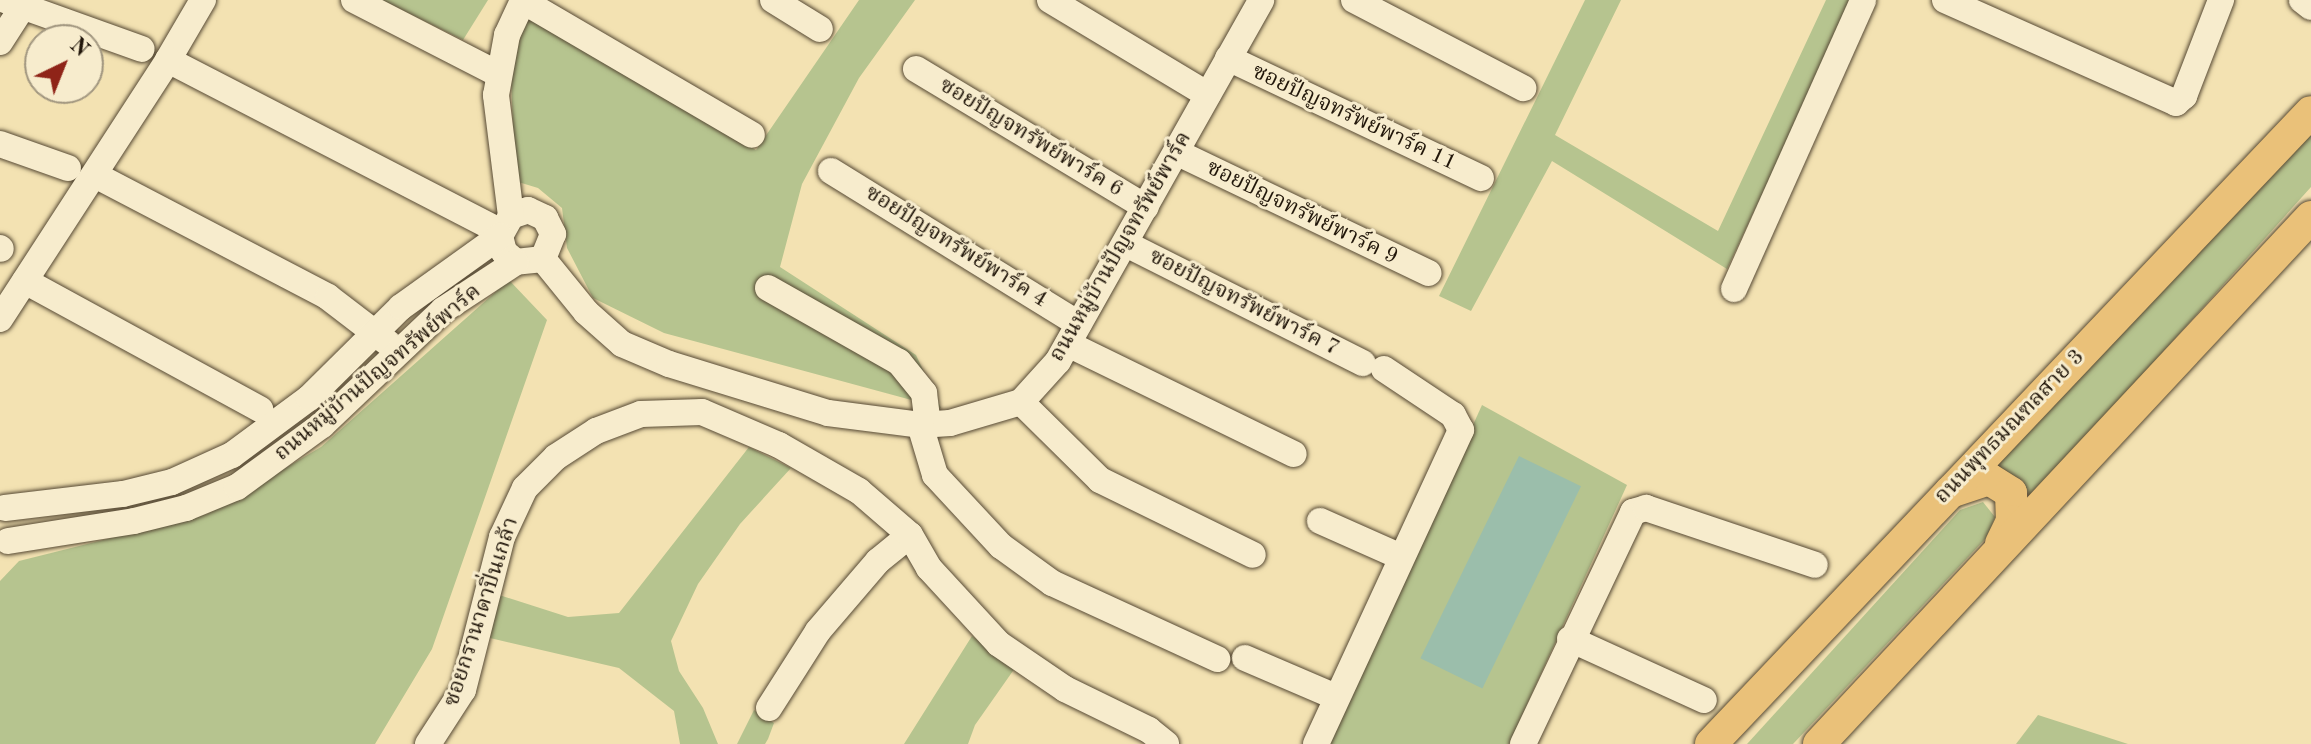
<!DOCTYPE html>
<meta charset="utf-8">
<style>
body{margin:0}
#map{position:relative;width:2311px;height:744px;overflow:hidden;background:#f3e2b2;font-family:"Old Standard TT","Noto Serif Thai",serif}
div>[style]{position:absolute}
.green>*{inset:0;background:#b6c48f}
.water>*{inset:0;background:#9bbeab;transform-origin:0 0}
.roads{filter:drop-shadow(0 0 2px #564934) drop-shadow(0 0 2px #564934)}
.minor>*{height:26px;margin:-13px;padding:0 13px;transform-origin:13px;border-radius:13px;background:#f7eccd}
.major>*{height:32px;margin:-16px;padding:0 16px;transform-origin:16px;border-radius:16px;background:#eac179}
span{translate:-50% -50%;white-space:nowrap;text-align:center;line-height:1.15;-webkit-text-stroke:6px #f7eccd;paint-order:stroke}
.street-label{font-size:22px;color:#21160a}
.north{position:absolute;left:24px;top:24px;width:80px;height:80px;box-sizing:border-box;background:#f7eccd;border:2px solid #a1967f;border-radius:50%;rotate:43deg;font-size:22px;font-weight:700;line-height:32px;text-align:center;color:#21160a}
.north::after{content:'';display:block;margin:auto;width:28px;height:36px;background:#8f2418;clip-path:polygon(50% 0,100% 100%,50% 72%,0 100%)}
</style>
<div id="map">
<div class="green">
<i style="clip-path:polygon(382px 0,488px 0,463px 40px)"></i>
<i style="clip-path:polygon(859px 0,915px 0,859px 78px,802px 184px,780px 267px,916px 355px,941px 408px,664px 333px,593px 298px,567px 248px,562px 208px,538px 188px,515px 181px,511px 76px,526px 14px,756px 150px)"></i>
<i style="clip-path:polygon(1585px 0,1621px 0,1555px 135px,1718px 231px,1826px 0,1853px 0,1727px 269px,1552px 161px,1471px 311px,1439px 296px)"></i>
<i style="clip-path:polygon(2311px 132px,2311px 187px,2031px 499px,2023px 481px,1989px 464px)"></i>
<i style="clip-path:polygon(509px 280px,547px 320px,432px 649px,375px 744px,0 744px,0 581px,19px 561px,207px 514px,321px 447px)"></i>
<i style="clip-path:polygon(1482px 405px,1627px 485px,1509px 744px,1329px 744px)"></i>
<i style="clip-path:polygon(749px 447px,791px 468px,740px 524px,698px 584px,671px 641px,679px 671px,703px 708px,718px 744px,680px 744px,674px 711px,619px 668px,490px 638px,496px 594px,568px 617px,619px 613px)"></i>
<i style="clip-path:polygon(1983px 502px,1995px 517px,1987px 537px,1793px 744px,1747px 744px,1960px 510px)"></i>
<i style="clip-path:polygon(972px 636px,1015px 668px,975px 725px,968px 744px,904px 744px)"></i>
<i style="clip-path:polygon(754px 710px,774px 723px,768px 739px,765px 744px,737px 744px)"></i>
<i style="clip-path:polygon(2038px 715px,2128px 744px,2016px 744px)"></i>
</div>
<div class="water">
<i style="left:1519px;top:456px;width:69px;height:225px;rotate:26deg"></i>
</div>
<div class="roads">
<div class="minor">
<i style="left:5px;top:0;width:145px;rotate:19.7deg"></i>
<i style="left:203px;top:0;width:69px;rotate:120.3deg"></i>
<i style="left:168px;top:60px;width:373px;rotate:27.3deg"></i>
<i style="left:354px;top:0;width:162px;rotate:27.2deg"></i>
<i style="left:773px;top:0;width:55px;rotate:31.7deg"></i>
<i style="left:1050px;top:0;width:184px;rotate:31deg"></i>
<i style="left:1354px;top:0;width:191px;rotate:27.5deg"></i>
<i style="left:1945px;top:0;width:253px;rotate:24deg"></i>
<i style="left:2176px;top:103px;width:11px;rotate:-41deg"></i>
<i style="left:2184px;top:96px;width:103px;rotate:-68.9deg"></i>
<i style="left:2302px;top:0;width:11px;rotate:38deg"></i>
<i style="left:523px;top:1px;width:265px;rotate:30.3deg"></i>
<i style="left:0;top:42px;width:50px;rotate:-57.3deg"></i>
<i style="left:1228px;top:58px;width:280px;rotate:25.4deg"></i>
<i style="left:916px;top:69px;width:268px;rotate:31deg"></i>
<i style="left:0;top:144px;width:72px;rotate:19.4deg"></i>
<i style="left:1176px;top:152px;width:280px;rotate:25.6deg"></i>
<i style="left:831px;top:171px;width:291px;rotate:31.7deg"></i>
<i style="left:95px;top:175px;width:263px;rotate:27.6deg"></i>
<i style="left:328px;top:297px;width:76px;rotate:37.5deg"></i>
<i style="left:511px;top:216px;width:18px;rotate:-19deg"></i>
<i style="left:528px;top:210px;width:19px;rotate:25deg"></i>
<i style="left:545px;top:218px;width:18px;rotate:63deg"></i>
<i style="left:553px;top:234px;width:27px;rotate:112deg"></i>
<i style="left:543px;top:259px;width:27px;rotate:174deg"></i>
<i style="left:516px;top:262px;width:16px;rotate:-140deg"></i>
<i style="left:504px;top:252px;width:16px;rotate:-104deg"></i>
<i style="left:500px;top:236px;width:23px;rotate:-61deg"></i>
<i style="left:511px;top:216px;width:122px;rotate:-97.1deg"></i>
<i style="left:496px;top:95px;width:61px;rotate:-79.6deg"></i>
<i style="left:507px;top:35px;width:38px;rotate:-65deg"></i>
<i style="left:1126px;top:244px;width:265px;rotate:26.7deg"></i>
<i style="left:0;top:248px;width:1px;rotate:45deg"></i>
<i style="left:543px;top:259px;width:68px;rotate:50.9deg"></i>
<i style="left:586px;top:312px;width:48px;rotate:41.6deg"></i>
<i style="left:622px;top:344px;width:51px;rotate:23.1deg"></i>
<i style="left:669px;top:364px;width:166px;rotate:17.1deg"></i>
<i style="left:828px;top:413px;width:93px;rotate:7.4deg"></i>
<i style="left:920px;top:425px;width:30px;rotate:-4deg"></i>
<i style="left:950px;top:423px;width:74px;rotate:-16.5deg"></i>
<i style="left:1021px;top:402px;width:55px;rotate:-47.9deg"></i>
<i style="left:1058px;top:361px;width:414px;rotate:-60.6deg"></i>
<i style="left:25px;top:281px;width:268px;rotate:28.6deg"></i>
<i style="left:768px;top:288px;width:150px;rotate:29.5deg"></i>
<i style="left:899px;top:362px;width:40px;rotate:51deg"></i>
<i style="left:924px;top:393px;width:31px;rotate:83deg"></i>
<i style="left:1734px;top:289px;width:316px;rotate:-65.9deg"></i>
<i style="left:0;top:319px;width:309px;rotate:-57deg"></i>
<i style="left:1068px;top:344px;width:251px;rotate:26deg"></i>
<i style="left:1021px;top:402px;width:111px;rotate:44.6deg"></i>
<i style="left:1100px;top:480px;width:170px;rotate:26.1deg"></i>
<i style="left:920px;top:425px;width:52px;rotate:73.3deg"></i>
<i style="left:935px;top:475px;width:97px;rotate:47.1deg"></i>
<i style="left:1001px;top:546px;width:63px;rotate:36deg"></i>
<i style="left:1052px;top:583px;width:182px;rotate:24.7deg"></i>
<i style="left:5px;top:508px;width:119px;rotate:-6.8deg"></i>
<i style="left:123px;top:494px;width:50px;rotate:-13.8deg"></i>
<i style="left:172px;top:482px;width:66px;rotate:-24.2deg"></i>
<i style="left:232px;top:455px;width:96px;rotate:-36.5deg"></i>
<i style="left:309px;top:398px;width:129px;rotate:-44.7deg"></i>
<i style="left:401px;top:307px;width:122px;rotate:-35.6deg"></i>
<i style="left:1320px;top:521px;width:86px;rotate:23.9deg"></i>
<i style="left:8px;top:541px;width:128px;rotate:-9deg"></i>
<i style="left:134px;top:521px;width:54px;rotate:-14deg"></i>
<i style="left:186px;top:508px;width:55px;rotate:-22.4deg"></i>
<i style="left:237px;top:487px;width:105px;rotate:-36.1deg"></i>
<i style="left:322px;top:425px;width:167px;rotate:-43.5deg"></i>
<i style="left:443px;top:310px;width:87px;rotate:-33.3deg"></i>
<i style="left:1570px;top:639px;width:147px;rotate:24.5deg"></i>
<i style="left:1245px;top:658px;width:99px;rotate:23.2deg"></i>
<i style="left:769px;top:708px;width:91px;rotate:-57.5deg"></i>
<i style="left:818px;top:631px;width:92px;rotate:-49.4deg"></i>
<i style="left:878px;top:561px;width:41px;rotate:-39.1deg"></i>
<i style="left:428px;top:744px;width:64px;rotate:-57.1deg"></i>
<i style="left:463px;top:690px;width:158px;rotate:-75.7deg"></i>
<i style="left:502px;top:537px;width:54px;rotate:-64.9deg"></i>
<i style="left:525px;top:488px;width:44px;rotate:-45deg"></i>
<i style="left:556px;top:457px;width:48px;rotate:-33deg"></i>
<i style="left:596px;top:431px;width:48px;rotate:-20.7deg"></i>
<i style="left:641px;top:414px;width:61px;rotate:-1.9deg"></i>
<i style="left:702px;top:412px;width:84px;rotate:23.2deg"></i>
<i style="left:779px;top:445px;width:92px;rotate:29.9deg"></i>
<i style="left:859px;top:491px;width:67px;rotate:40.8deg"></i>
<i style="left:910px;top:535px;width:38px;rotate:60deg"></i>
<i style="left:929px;top:568px;width:103px;rotate:47.4deg"></i>
<i style="left:999px;top:644px;width:80px;rotate:34.3deg"></i>
<i style="left:1065px;top:689px;width:93px;rotate:26deg"></i>
<i style="left:1149px;top:730px;width:22px;rotate:39deg"></i>
<i style="left:1316px;top:744px;width:346px;rotate:-65.2deg"></i>
<i style="left:1461px;top:430px;width:17px;rotate:-118deg"></i>
<i style="left:1453px;top:415px;width:83px;rotate:-146.3deg"></i>
<i style="left:1523px;top:744px;width:257px;rotate:-64.6deg"></i>
<i style="left:1633px;top:512px;width:14px;rotate:-17deg"></i>
<i style="left:1646px;top:508px;width:178px;rotate:18.6deg"></i>
</div>
<div class="major">
<i style="left:1950px;top:492px;width:41px;rotate:-18.4deg"></i>
<i style="left:1989px;top:479px;width:26px;rotate:32deg"></i>
<i style="left:2011px;top:493px;width:28px;rotate:88deg"></i>
<i style="left:2012px;top:521px;width:25px;rotate:116deg"></i>
<i style="left:1711px;top:744px;width:871px;rotate:-46.49deg"></i>
<i style="left:1819px;top:744px;width:721px;rotate:-46.97deg"></i>
</div>
</div>
<div class="street-label">
<span style="left:1354px;top:118px;rotate:25deg">ซอยปัญจทรัพย์พาร์ค 11</span>
<span style="left:1031px;top:138px;rotate:31deg">ซอยปัญจทรัพย์พาร์ค 6</span>
<span style="left:1302px;top:213px;rotate:26deg">ซอยปัญจทรัพย์พาร์ค 9</span>
<span style="left:956px;top:247px;rotate:32deg">ซอยปัญจทรัพย์พาร์ค 4</span>
<span style="left:1121px;top:247px;rotate:-60deg">ถนนหมู่บ้านปัญจทรัพย์พาร์ค</span>
<span style="left:1244px;top:303px;rotate:27deg">ซอยปัญจทรัพย์พาร์ค 7</span>
<span style="left:378px;top:373px;rotate:-40deg">ถนนหมู่บ้านปัญจทรัพย์พาร์ค</span>
<span style="left:2010px;top:427px;rotate:-46deg">ถนนพุทธมณฑลสาย 3</span>
<span style="left:482px;top:612px;rotate:-72deg">ซอยกรานาดาปิ่นเกล้า</span>
</div>
<div class="north">N</div>
</div>
